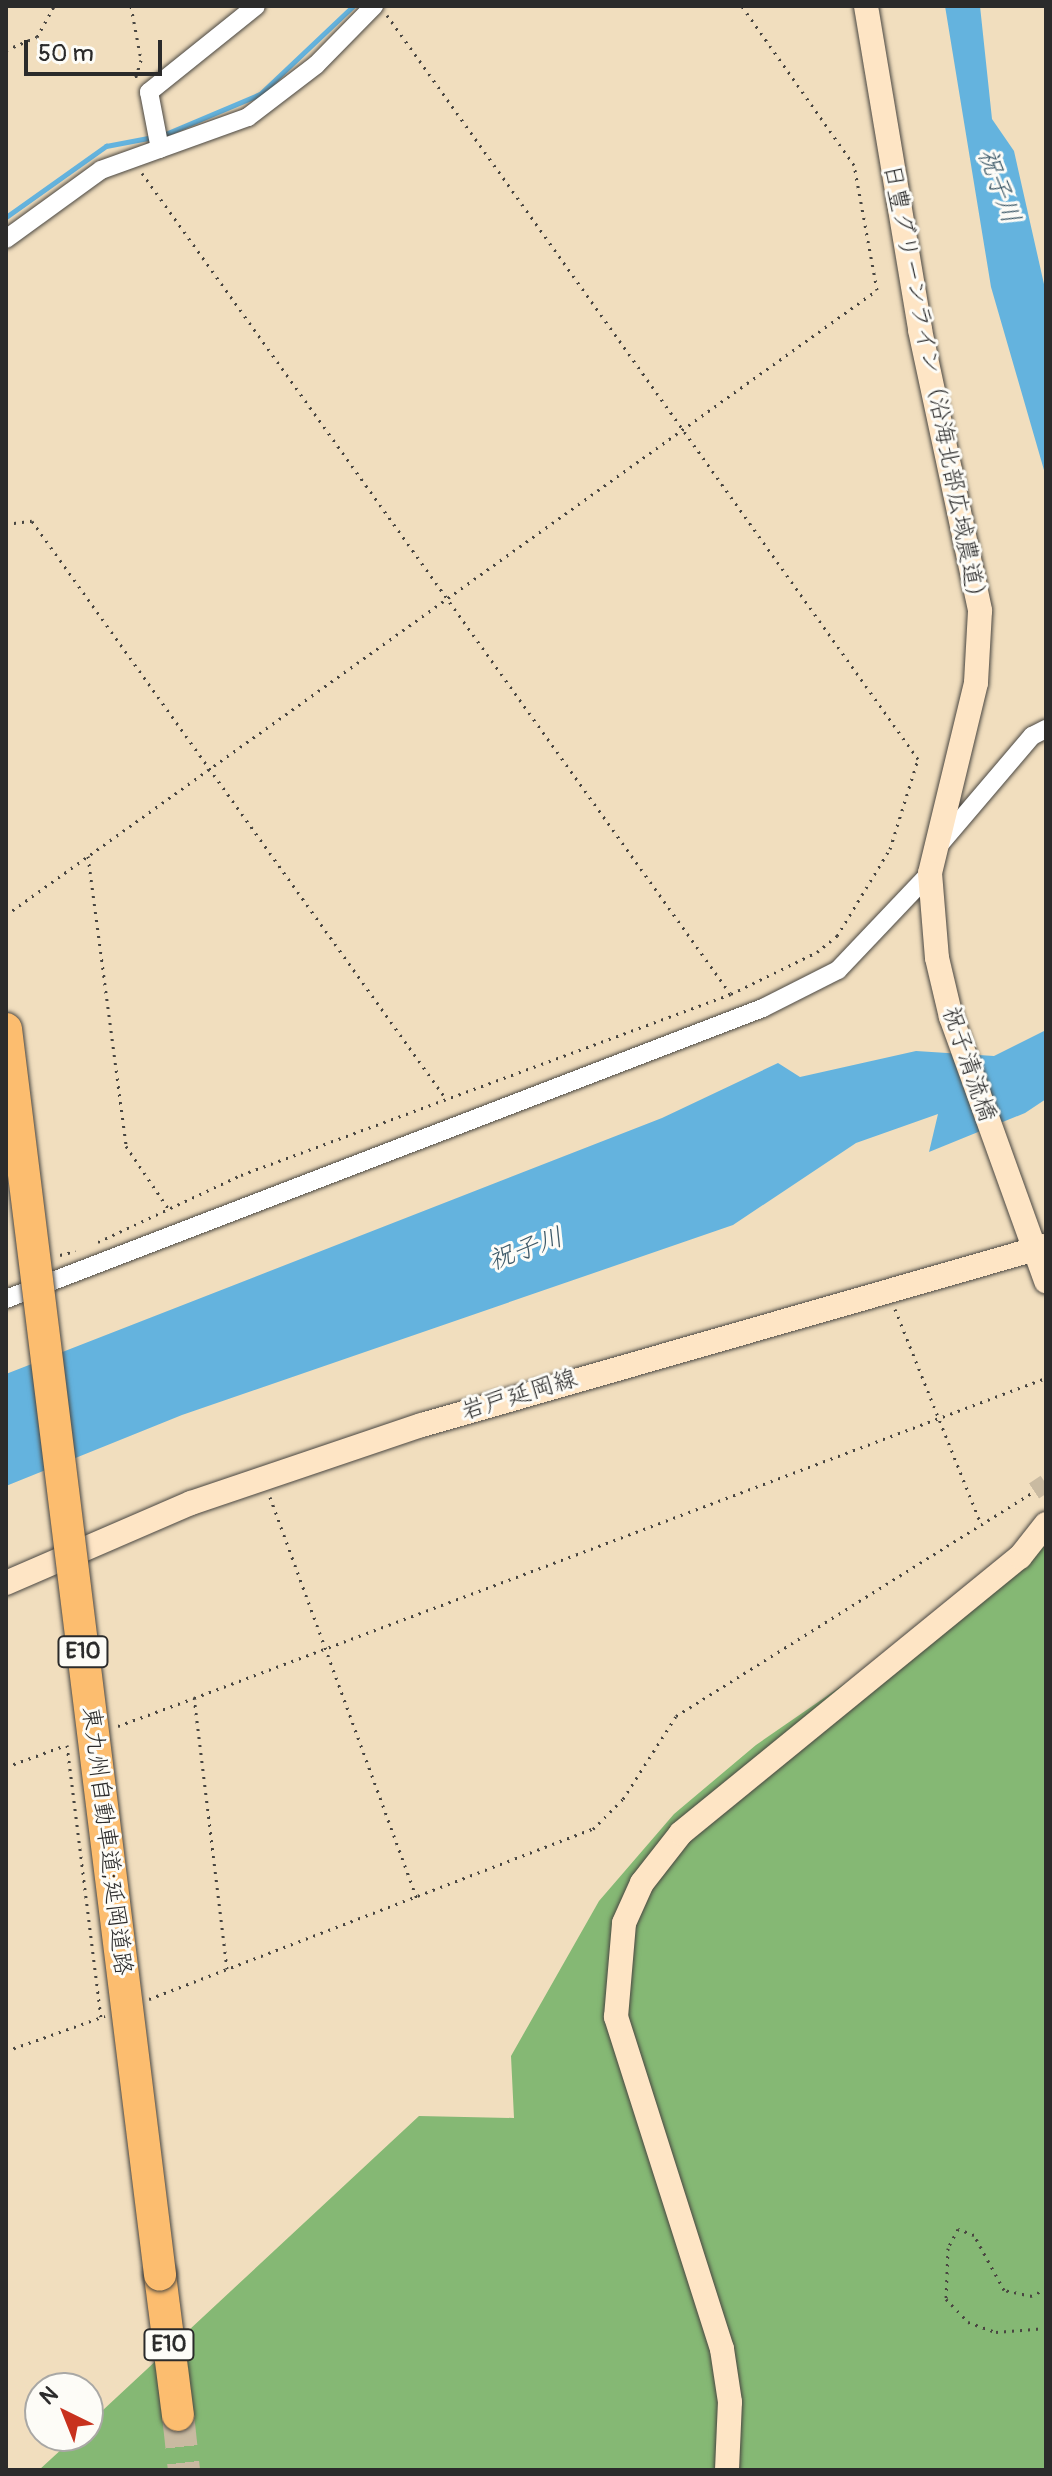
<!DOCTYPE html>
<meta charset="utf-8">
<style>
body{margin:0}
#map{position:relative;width:1052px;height:2476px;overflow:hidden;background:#f1debe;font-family:Pangolin,"Klee One",sans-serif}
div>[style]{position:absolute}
.forest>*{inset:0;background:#85b874}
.water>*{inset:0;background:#64b3de}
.stream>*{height:5px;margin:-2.5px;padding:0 2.5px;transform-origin:2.5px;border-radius:2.5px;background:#64b3de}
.street-tunnel>*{height:18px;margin-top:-9px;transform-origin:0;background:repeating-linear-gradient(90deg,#c9baa1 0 18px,transparent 0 27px)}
.highway-tunnel>*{height:32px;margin-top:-16px;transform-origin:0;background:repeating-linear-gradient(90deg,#c9baa1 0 32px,transparent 0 48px)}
.path>*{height:3px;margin-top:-1.5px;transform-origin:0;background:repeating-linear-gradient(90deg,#494641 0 2px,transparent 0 8px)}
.roads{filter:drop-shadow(0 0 2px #494641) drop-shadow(0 0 2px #494641)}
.street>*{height:18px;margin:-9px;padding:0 9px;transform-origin:9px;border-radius:9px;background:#fff}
.secondary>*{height:24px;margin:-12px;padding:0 12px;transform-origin:12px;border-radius:12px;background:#fee5c5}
.highway>*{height:32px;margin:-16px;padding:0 16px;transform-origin:16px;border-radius:16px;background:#fcbd6f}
.bridges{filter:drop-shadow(0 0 2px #494641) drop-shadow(0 0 2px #494641)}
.highway-bridge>*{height:32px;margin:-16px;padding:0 16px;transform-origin:16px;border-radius:16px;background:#fcbd6f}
span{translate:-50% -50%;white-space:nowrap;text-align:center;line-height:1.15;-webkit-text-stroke:6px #fdfcf7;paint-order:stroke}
.shield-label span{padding:2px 6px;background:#fdfcf7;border:2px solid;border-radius:6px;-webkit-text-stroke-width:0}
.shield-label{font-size:22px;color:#2b2b2b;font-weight:700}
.street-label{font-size:24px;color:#2b2b2b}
.water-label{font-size:26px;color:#3f5b6a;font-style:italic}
.frame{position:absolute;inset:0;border:8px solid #2b2b2b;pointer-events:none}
.north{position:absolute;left:24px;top:2372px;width:80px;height:80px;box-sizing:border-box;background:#fdfcf7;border:2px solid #a9a8a5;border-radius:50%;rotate:317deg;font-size:22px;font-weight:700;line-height:32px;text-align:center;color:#2b2b2b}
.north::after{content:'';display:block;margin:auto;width:28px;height:36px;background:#c8321e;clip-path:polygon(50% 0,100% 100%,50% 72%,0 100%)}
.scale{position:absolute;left:24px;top:40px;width:138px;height:36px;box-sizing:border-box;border:4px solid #2b2b2b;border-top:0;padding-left:10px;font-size:24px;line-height:28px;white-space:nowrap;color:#2b2b2b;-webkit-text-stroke:6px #fdfcf7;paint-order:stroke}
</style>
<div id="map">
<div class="forest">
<i style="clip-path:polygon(1046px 1545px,1046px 2470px,39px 2470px,76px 2436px,88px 2436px,88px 2424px,419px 2116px,514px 2118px,511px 2056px,599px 1901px,674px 1814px,756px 1745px)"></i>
</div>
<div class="water">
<i style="clip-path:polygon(945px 6px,980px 6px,992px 119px,1014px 151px,1046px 293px,1046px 477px,991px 287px)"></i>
<i style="clip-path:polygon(1046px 1030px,1046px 1099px,1025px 1113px,929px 1152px,938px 1114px,856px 1143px,733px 1225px,182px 1415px,6px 1486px,6px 1374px,662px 1118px,778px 1063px,800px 1077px,916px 1051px,994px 1056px)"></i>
</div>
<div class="stream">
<i style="left:163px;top:135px;width:105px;rotate:-22.9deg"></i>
<i style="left:260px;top:94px;width:128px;rotate:-43.4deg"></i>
<i style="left:6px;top:217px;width:123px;rotate:-35.4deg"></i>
<i style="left:106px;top:146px;width:48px;rotate:-10.8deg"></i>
</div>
<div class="street-tunnel">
<i style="left:1034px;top:1491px;width:14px;rotate:-34deg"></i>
</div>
<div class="highway-tunnel">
<i style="left:178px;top:2415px;width:55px;rotate:83.8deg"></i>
</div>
<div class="path">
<i style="left:131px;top:6px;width:55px;rotate:79.5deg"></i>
<i style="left:141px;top:60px;width:21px;rotate:107deg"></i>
<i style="left:6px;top:50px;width:34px;rotate:-23deg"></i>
<i style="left:37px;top:37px;width:35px;rotate:-61deg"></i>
<i style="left:142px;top:173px;width:1009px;rotate:54.36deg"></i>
<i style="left:6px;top:524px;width:26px;rotate:-7deg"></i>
<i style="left:32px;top:521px;width:707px;rotate:54.38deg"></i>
<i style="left:88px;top:856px;width:292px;rotate:82.5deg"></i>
<i style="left:126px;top:1146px;width:75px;rotate:55.9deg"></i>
<i style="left:6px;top:915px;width:1072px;rotate:-35.66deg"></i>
<i style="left:877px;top:290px;width:127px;rotate:-100.4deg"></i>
<i style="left:854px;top:165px;width:194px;rotate:-125.2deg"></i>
<i style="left:98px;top:1242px;width:158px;rotate:-25.1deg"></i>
<i style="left:241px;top:1175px;width:522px;rotate:-20.27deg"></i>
<i style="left:731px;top:994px;width:96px;rotate:-26deg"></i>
<i style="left:817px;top:952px;width:26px;rotate:-39deg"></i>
<i style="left:837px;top:936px;width:102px;rotate:-58.7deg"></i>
<i style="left:890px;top:849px;width:94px;rotate:-72.7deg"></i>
<i style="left:918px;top:759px;width:914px;rotate:-125.52deg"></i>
<i style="left:60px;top:1255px;width:16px;rotate:-14deg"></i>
<i style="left:895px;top:1309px;width:228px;rotate:68.2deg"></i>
<i style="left:270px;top:1497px;width:428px;rotate:69.9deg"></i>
<i style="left:118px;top:1726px;width:81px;rotate:-20.2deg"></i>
<i style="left:67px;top:1745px;width:274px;rotate:82.9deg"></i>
<i style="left:6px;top:1767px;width:64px;rotate:-20.1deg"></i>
<i style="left:227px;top:1969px;width:273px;rotate:-96.9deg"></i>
<i style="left:194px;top:1698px;width:910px;rotate:-20.59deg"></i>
<i style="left:149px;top:1999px;width:475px;rotate:-21deg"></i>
<i style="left:593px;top:1829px;width:42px;rotate:-45deg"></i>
<i style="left:623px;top:1799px;width:98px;rotate:-57.4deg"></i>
<i style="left:676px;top:1716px;width:423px;rotate:-32.1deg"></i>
<i style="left:6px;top:2051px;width:105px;rotate:-19.5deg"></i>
<i style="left:1046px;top:2288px;width:16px;rotate:150deg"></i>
<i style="left:1032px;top:2296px;width:29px;rotate:-168deg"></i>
<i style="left:1004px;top:2290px;width:63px;rotate:-118.6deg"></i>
<i style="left:974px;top:2235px;width:17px;rotate:-159deg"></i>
<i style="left:958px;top:2229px;width:21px;rotate:118deg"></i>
<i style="left:948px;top:2248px;width:51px;rotate:92.2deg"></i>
<i style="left:946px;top:2299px;width:32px;rotate:46deg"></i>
<i style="left:968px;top:2322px;width:30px;rotate:20deg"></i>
<i style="left:996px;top:2332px;width:50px;rotate:-4.6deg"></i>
</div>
<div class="roads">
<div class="street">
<i style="left:160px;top:149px;width:58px;rotate:-100.9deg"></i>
<i style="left:149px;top:92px;width:137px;rotate:-38.8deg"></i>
<i style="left:6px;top:239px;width:117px;rotate:-36deg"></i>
<i style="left:101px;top:170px;width:156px;rotate:-19.8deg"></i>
<i style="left:248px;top:117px;width:86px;rotate:-37.4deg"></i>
<i style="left:316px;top:65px;width:83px;rotate:-45.5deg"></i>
<i style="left:935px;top:850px;width:150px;rotate:-49.6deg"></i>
<i style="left:1032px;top:736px;width:16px;rotate:-27deg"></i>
<i style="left:6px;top:1299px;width:811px;rotate:-21.03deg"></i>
<i style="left:763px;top:1008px;width:84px;rotate:-26.9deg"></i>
<i style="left:838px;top:970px;width:134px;rotate:-46.5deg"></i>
</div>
<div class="secondary">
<i style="left:866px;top:6px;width:328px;rotate:80.5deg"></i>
<i style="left:920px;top:330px;width:287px;rotate:77.9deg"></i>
<i style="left:980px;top:611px;width:72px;rotate:93.2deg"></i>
<i style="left:976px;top:683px;width:195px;rotate:103.6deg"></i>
<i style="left:930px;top:873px;width:85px;rotate:85.3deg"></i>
<i style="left:937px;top:958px;width:61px;rotate:76.7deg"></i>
<i style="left:951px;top:1017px;width:281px;rotate:70.2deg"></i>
<i style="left:6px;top:1583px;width:202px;rotate:-23.4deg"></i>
<i style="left:191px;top:1503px;width:244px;rotate:-18.7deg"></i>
<i style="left:422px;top:1425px;width:649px;rotate:-16.01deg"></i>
<i style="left:727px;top:2470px;width:68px;rotate:-87.5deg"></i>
<i style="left:730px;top:2402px;width:54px;rotate:-98.6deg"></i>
<i style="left:722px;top:2349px;width:349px;rotate:-107.7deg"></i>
<i style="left:616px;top:2017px;width:94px;rotate:-85.1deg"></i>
<i style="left:624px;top:1923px;width:44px;rotate:-65.8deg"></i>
<i style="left:642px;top:1883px;width:63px;rotate:-52deg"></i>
<i style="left:681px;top:1833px;width:437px;rotate:-39.2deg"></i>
<i style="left:1020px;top:1557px;width:42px;rotate:-51.8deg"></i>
</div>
<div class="highway">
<i style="left:160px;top:2275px;width:141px;rotate:82.7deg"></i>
</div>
</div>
<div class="bridges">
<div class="highway-bridge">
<i style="left:6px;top:1029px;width:1255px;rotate:82.95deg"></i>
</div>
</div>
<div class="shield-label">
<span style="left:83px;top:1652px">E10</span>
<span style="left:169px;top:2345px">E10</span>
</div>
<div class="street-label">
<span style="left:935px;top:387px;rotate:79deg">日豊グリーンライン（沿海北部広域農道）</span>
<span style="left:969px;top:1064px;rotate:71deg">祝子清流橋</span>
<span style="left:519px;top:1395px;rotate:-17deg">岩戸延岡線</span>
<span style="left:107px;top:1841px;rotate:83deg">東九州自動車道;延岡道路</span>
</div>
<div class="water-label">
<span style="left:998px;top:186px;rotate:70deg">祝子川</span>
<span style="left:526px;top:1250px;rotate:-20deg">祝子川</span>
</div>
<div class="frame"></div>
<div class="north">N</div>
<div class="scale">50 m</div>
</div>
